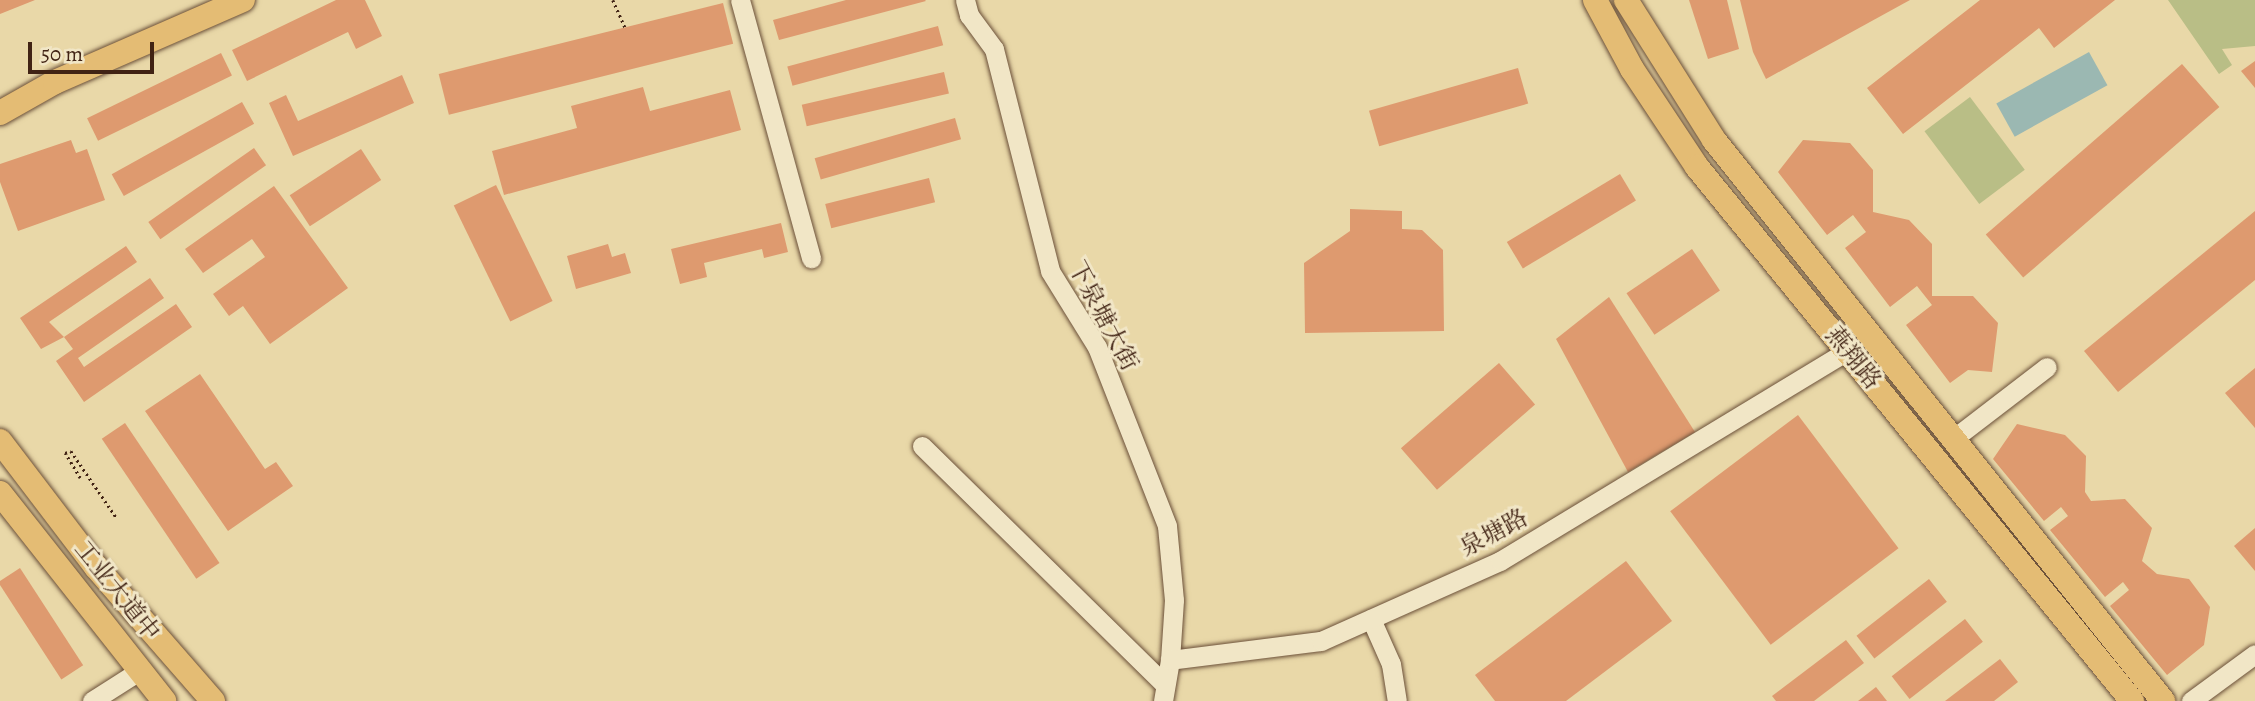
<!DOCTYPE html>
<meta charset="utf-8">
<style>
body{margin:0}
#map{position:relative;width:2255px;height:701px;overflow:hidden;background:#e9d8a8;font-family:Alegreya,"Noto Serif SC",serif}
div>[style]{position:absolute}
.green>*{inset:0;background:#b9be86;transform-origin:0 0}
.water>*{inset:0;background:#9bb8b2;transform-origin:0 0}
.building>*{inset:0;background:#de9a6f;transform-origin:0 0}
.path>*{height:2.5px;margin-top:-1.25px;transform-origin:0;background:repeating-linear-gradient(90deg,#412314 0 2px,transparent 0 5.5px)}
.roads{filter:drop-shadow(0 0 2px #6b5039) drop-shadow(0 0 2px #6b5039)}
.minor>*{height:19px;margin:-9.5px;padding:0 9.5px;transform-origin:9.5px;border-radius:9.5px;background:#f1e6c6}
.major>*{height:24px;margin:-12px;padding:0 12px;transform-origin:12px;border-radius:12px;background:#e4bc74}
span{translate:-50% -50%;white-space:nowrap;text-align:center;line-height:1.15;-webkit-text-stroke:6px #f1e6c6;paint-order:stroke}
.street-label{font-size:24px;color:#412314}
.scale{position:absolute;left:28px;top:42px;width:126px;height:32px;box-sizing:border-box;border:4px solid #412314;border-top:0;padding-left:9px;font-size:21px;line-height:24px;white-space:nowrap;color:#412314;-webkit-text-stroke:5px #f1e6c6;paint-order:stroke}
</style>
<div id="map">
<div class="green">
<i style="clip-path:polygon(2168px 0,2255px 0,2255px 46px,2222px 49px,2232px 65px,2219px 74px)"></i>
<i style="left:1970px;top:97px;width:91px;height:57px;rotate:53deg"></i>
</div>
<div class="water">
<i style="left:2089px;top:52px;width:38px;height:106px;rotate:61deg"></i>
</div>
<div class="building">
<i style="clip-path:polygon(0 0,35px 0,0 14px)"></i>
<i style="clip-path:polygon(336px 0,365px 0,382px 36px,356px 49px,348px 32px,247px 81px,232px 50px)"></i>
<i style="clip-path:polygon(846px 0,925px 0,926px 1px,779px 40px,773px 20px)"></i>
<i style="clip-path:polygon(1689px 0,1727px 0,1739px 49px,1708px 59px)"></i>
<i style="clip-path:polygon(1740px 0,1910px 0,1766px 79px,1753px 52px)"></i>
<i style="clip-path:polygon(1980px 0,2115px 0,2054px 48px,2039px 28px,1903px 134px,1867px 88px)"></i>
<i style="left:723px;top:3px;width:42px;height:293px;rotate:76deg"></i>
<i style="left:938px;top:26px;width:20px;height:156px;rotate:75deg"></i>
<i style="left:221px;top:53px;width:25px;height:149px;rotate:64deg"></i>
<i style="clip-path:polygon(2255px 61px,2255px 88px,2241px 71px)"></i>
<i style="left:2182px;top:64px;width:57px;height:260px;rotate:49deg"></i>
<i style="left:1518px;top:68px;width:37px;height:155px;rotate:74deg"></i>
<i style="left:944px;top:72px;width:22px;height:146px;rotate:77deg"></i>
<i style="clip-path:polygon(402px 75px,414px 103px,293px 156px,269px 103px,286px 95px,298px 121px)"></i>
<i style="clip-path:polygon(643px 87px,650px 111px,730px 90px,741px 130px,504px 195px,492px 151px,577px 128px,571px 106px)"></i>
<i style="left:242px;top:102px;width:25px;height:149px;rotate:61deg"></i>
<i style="left:955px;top:118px;width:22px;height:146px;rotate:74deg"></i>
<i style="clip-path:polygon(71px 140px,76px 153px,87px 149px,105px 200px,18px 231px,0 182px,0 164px)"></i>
<i style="clip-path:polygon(1803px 140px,1850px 143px,1873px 170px,1873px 212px,1909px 220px,1932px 244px,1932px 296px,1973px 296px,1998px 323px,1992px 372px,1968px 370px,1950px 383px,1906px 325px,1932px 305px,1917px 286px,1890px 307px,1845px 248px,1866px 232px,1853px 215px,1827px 235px,1778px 172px)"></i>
<i style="left:254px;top:148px;width:21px;height:129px;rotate:55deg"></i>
<i style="left:361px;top:149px;width:37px;height:85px;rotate:57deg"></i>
<i style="left:1620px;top:174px;width:31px;height:132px;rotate:59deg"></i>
<i style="left:929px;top:178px;width:25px;height:107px;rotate:76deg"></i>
<i style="left:496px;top:185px;width:129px;height:47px;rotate:64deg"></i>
<i style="clip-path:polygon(274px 186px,348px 288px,270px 344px,243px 306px,229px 316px,213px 294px,265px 257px,252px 239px,203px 273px,185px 249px)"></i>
<i style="clip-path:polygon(1350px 209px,1402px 211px,1402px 229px,1422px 230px,1443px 250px,1444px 331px,1305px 333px,1304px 263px,1350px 231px)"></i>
<i style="clip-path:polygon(2255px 211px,2255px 280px,2118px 392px,2084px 351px)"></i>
<i style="clip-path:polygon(781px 223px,788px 252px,764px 258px,762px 249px,704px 263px,707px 277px,680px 284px,671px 249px)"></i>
<i style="clip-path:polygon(608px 244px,612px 257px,625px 253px,631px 273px,576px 289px,567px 256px)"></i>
<i style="clip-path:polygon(126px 246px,137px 262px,49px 322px,64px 337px,41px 349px,20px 318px)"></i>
<i style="left:1692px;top:249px;width:50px;height:79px;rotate:56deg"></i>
<i style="clip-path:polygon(150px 278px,164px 298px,78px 358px,84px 367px,176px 304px,192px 327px,84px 402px,56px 361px,73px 349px,64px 337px)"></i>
<i style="clip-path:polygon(1609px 297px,1695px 432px,1628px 472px,1556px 339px)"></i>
<i style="left:1499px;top:363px;width:55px;height:130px;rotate:49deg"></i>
<i style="clip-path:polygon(2255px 368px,2255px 428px,2225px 393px)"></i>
<i style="clip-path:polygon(200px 374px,265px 469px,276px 462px,293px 486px,228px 531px,145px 411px)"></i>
<i style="left:1798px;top:415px;width:167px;height:160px;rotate:53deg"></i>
<i style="left:125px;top:423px;width:169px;height:28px;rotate:56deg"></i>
<i style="clip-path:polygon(2017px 424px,2065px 435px,2086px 456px,2085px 492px,2091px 501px,2125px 499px,2152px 528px,2142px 561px,2157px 574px,2189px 579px,2210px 607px,2204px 645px,2167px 675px,2110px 606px,2129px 590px,2123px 582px,2105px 597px,2050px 530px,2068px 516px,2061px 507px,2044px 521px,1993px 459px)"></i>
<i style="clip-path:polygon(2255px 528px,2255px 571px,2234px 546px)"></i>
<i style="clip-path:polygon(1626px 561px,1672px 621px,1566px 701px,1495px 701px,1475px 675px)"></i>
<i style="left:20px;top:568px;width:116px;height:26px;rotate:57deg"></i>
<i style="left:1929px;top:579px;width:29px;height:92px;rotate:52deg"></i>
<i style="left:1965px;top:619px;width:29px;height:93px;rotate:52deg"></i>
<i style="clip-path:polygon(1846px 640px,1864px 663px,1814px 701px,1776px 701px,1772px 696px)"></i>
<i style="clip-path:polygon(2000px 659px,2018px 682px,1994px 701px,1945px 701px)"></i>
<i style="clip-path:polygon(1876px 687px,1887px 701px,1858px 701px)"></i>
</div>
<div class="path">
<i style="left:613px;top:0;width:32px;rotate:66deg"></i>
<i style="left:80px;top:478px;width:29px;rotate:-121deg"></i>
<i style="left:65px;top:453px;width:6px;rotate:-18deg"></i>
<i style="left:71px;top:451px;width:80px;rotate:55.7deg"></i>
</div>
<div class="roads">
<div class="minor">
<i style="left:740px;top:0;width:268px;rotate:74.6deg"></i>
<i style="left:965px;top:0;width:16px;rotate:75deg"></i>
<i style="left:969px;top:15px;width:42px;rotate:53.7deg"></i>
<i style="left:994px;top:49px;width:229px;rotate:75.8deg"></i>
<i style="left:1050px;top:271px;width:89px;rotate:58.3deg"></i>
<i style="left:1097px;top:347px;width:192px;rotate:68.6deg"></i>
<i style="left:1167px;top:526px;width:74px;rotate:84.6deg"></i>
<i style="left:1174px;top:600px;width:60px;rotate:93.8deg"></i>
<i style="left:1953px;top:439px;width:118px;rotate:-37.5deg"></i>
<i style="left:922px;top:446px;width:341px;rotate:44.5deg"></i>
<i style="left:1371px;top:619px;width:49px;rotate:66deg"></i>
<i style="left:1391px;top:664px;width:37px;rotate:81deg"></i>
<i style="left:92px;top:701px;width:56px;rotate:-32.6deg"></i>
<i style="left:1163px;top:701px;width:42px;rotate:-80.3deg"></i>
<i style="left:1170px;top:660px;width:152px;rotate:-7.2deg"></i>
<i style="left:1321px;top:641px;width:196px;rotate:-24.1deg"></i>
<i style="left:1500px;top:561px;width:406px;rotate:-31.2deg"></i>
<i style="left:2191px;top:701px;width:79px;rotate:-36.3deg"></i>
</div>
<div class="major">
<i style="left:1595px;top:0;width:78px;rotate:61.8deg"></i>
<i style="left:1632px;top:69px;width:118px;rotate:56.4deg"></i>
<i style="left:1697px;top:167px;width:689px;rotate:50.83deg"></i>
<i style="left:1626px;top:0;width:165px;rotate:57.8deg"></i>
<i style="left:1714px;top:140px;width:719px;rotate:51.33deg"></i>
<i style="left:0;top:113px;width:63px;rotate:-29.4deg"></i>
<i style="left:55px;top:82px;width:205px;rotate:-23.6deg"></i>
<i style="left:0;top:441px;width:158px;rotate:52.7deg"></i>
<i style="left:96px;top:567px;width:178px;rotate:48.9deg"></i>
<i style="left:0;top:493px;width:265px;rotate:51.7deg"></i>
</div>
</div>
<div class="street-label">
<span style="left:1103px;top:316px;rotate:62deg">下泉塘大街</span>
<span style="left:1853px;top:358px;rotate:51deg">燕翔路</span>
<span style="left:1494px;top:533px;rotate:-28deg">泉塘路</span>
<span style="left:117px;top:591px;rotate:51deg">工业大道中</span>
</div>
<div class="scale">50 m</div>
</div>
